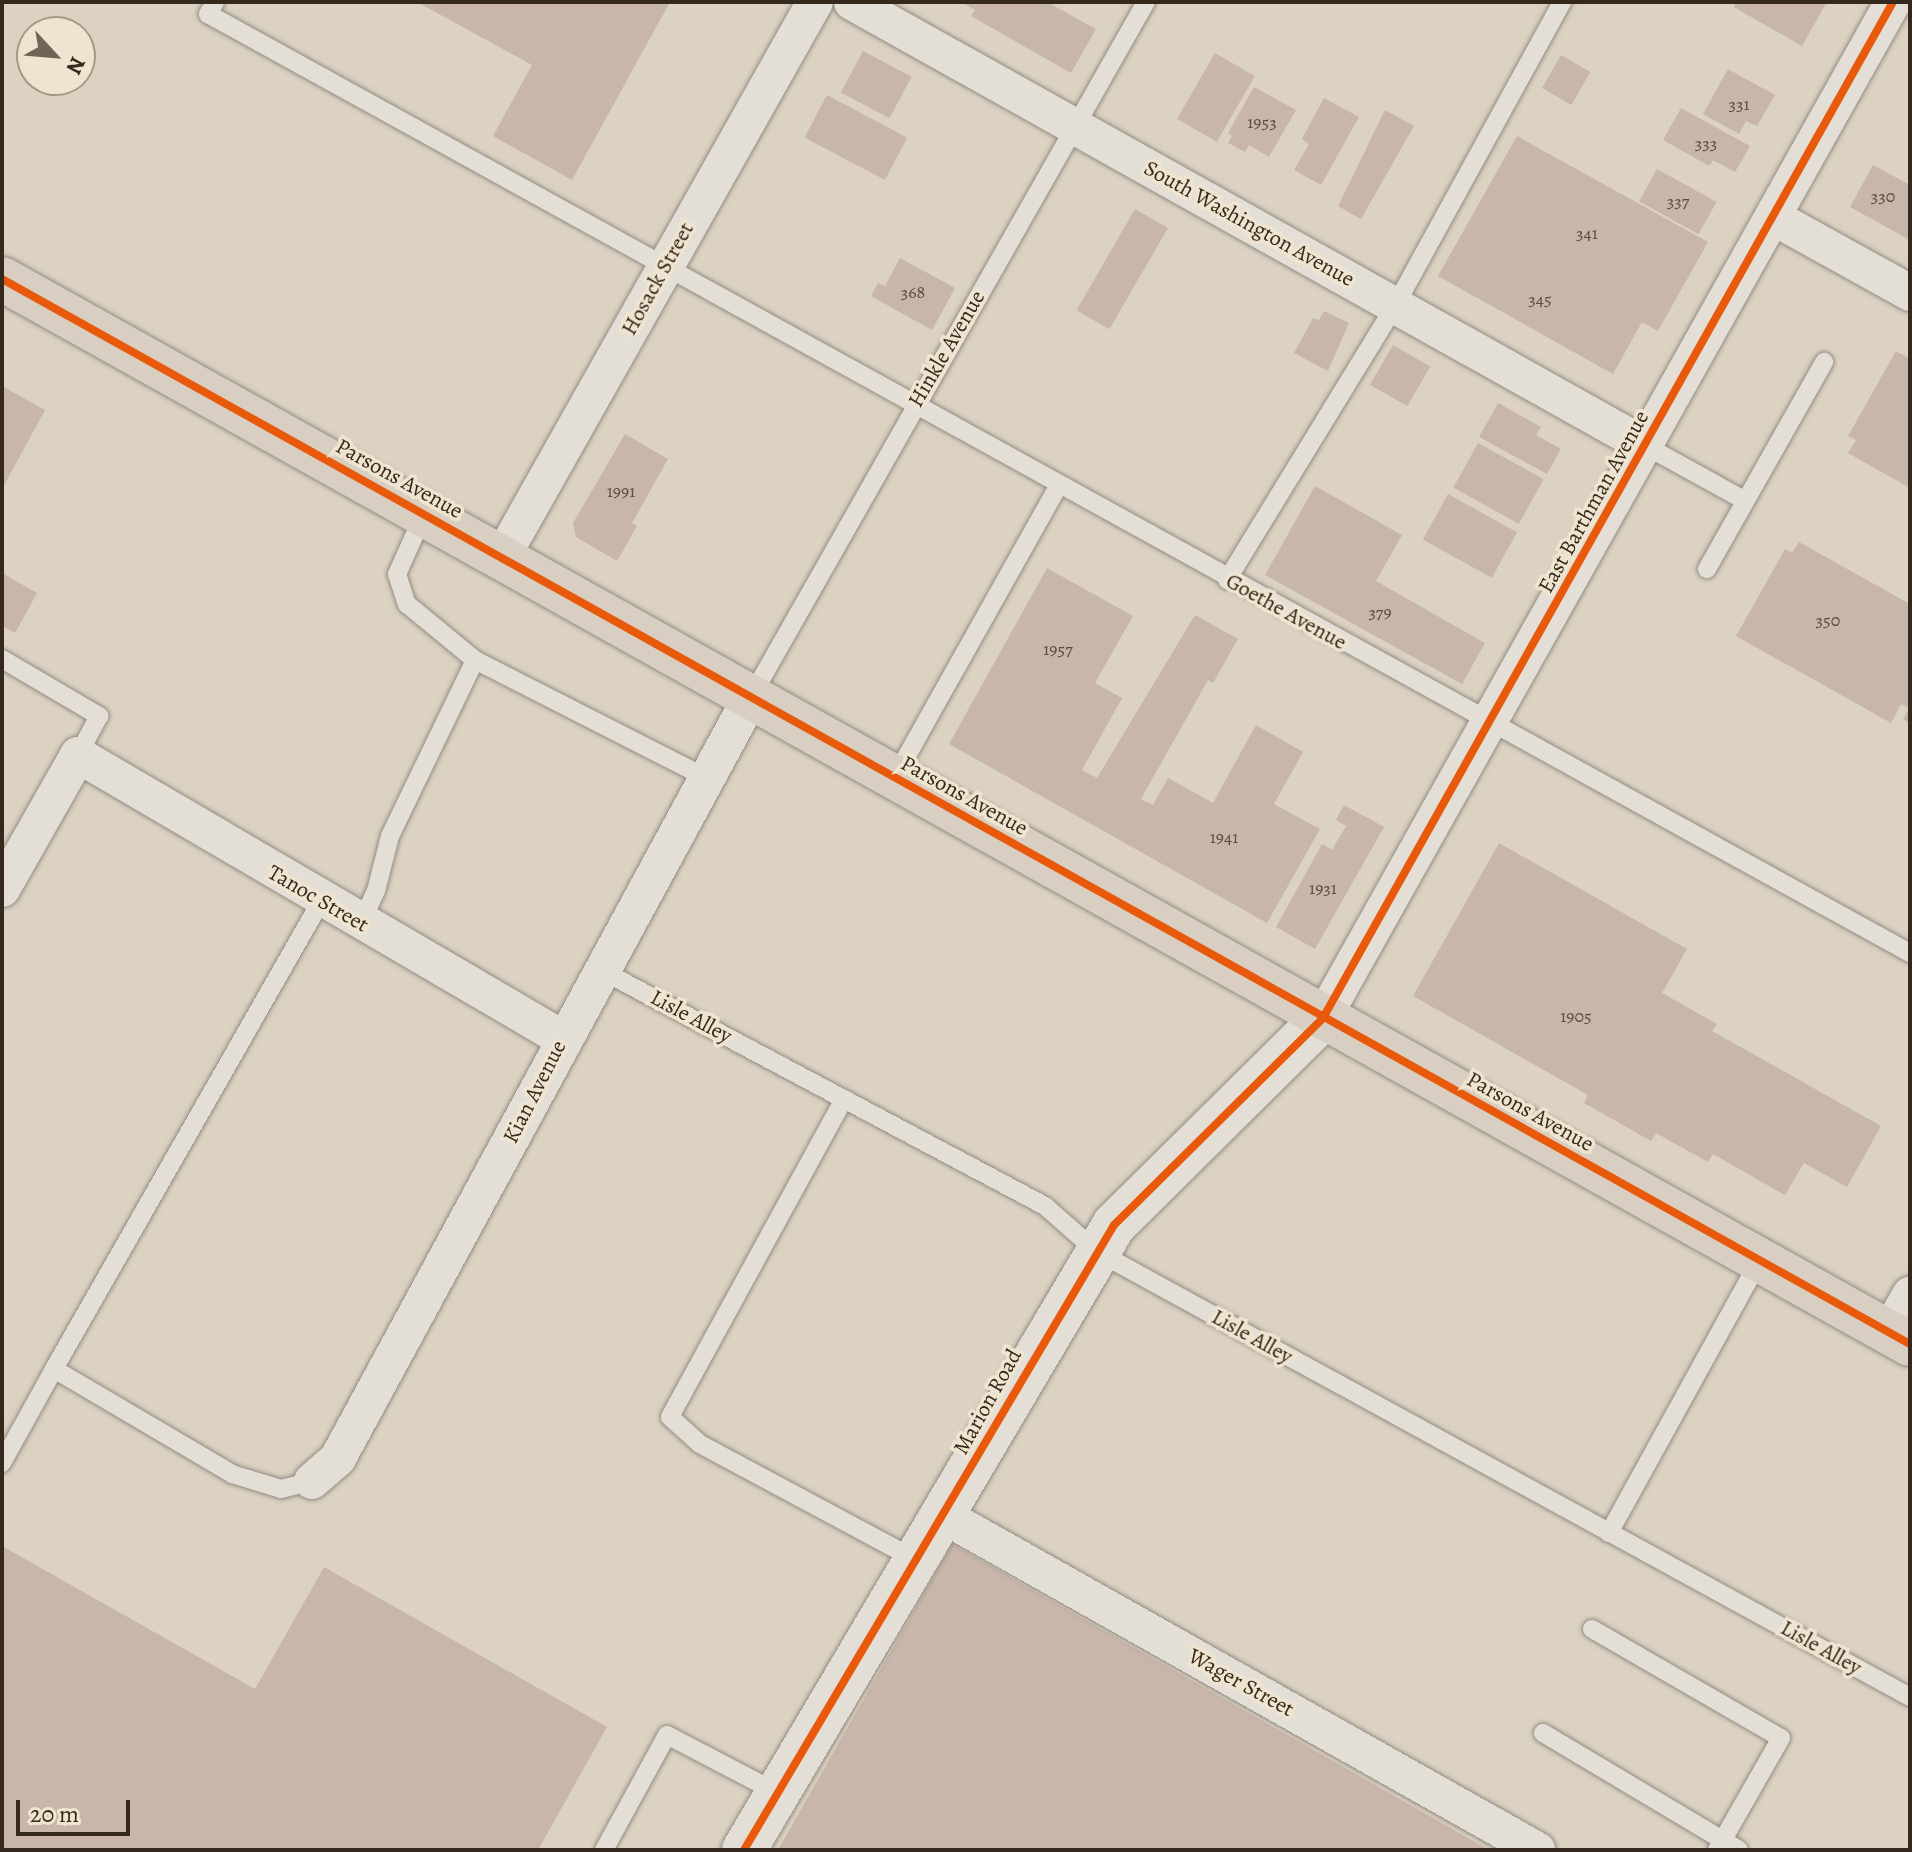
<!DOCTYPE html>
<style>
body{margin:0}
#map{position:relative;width:1912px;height:1852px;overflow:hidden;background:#dcd2c2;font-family:Alegreya,serif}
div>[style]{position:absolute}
.building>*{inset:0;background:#c7b6a9;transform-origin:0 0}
.roads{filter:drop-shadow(0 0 2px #938c82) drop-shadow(0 0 2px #938c82)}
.lane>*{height:18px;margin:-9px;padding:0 9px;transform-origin:9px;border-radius:9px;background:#e4dfd6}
.street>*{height:36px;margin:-18px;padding:0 18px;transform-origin:18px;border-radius:18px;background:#e4dfd6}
.secondary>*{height:44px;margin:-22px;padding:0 22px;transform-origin:22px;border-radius:22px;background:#e4dfd6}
.primary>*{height:44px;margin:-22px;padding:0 22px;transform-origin:22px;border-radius:22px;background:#d8cfc2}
.cycleway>*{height:8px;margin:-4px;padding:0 4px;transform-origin:4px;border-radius:4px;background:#e8590c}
span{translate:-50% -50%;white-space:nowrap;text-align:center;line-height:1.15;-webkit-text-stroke:7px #efe4d0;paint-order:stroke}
.number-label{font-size:18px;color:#5a4c3f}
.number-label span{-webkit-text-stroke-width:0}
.street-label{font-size:22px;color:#35281c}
.frame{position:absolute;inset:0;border:4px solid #35281c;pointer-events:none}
.north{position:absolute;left:16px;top:16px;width:80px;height:80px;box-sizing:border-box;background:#efe4d0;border:2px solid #a59988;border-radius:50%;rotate:116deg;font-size:22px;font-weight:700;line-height:32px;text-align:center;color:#35281c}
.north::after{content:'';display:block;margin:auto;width:28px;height:36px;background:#6f6456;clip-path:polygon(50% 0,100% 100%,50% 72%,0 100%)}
.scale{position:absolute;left:16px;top:1800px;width:114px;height:36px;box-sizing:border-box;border:4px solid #35281c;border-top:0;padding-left:10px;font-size:24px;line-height:28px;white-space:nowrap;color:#35281c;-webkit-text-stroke:6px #efe4d0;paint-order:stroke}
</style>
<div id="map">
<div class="building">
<i style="clip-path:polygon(417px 2px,670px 2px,572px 180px,493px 136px,532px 65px)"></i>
<i style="clip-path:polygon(961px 2px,1047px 2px,1096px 29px,1071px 73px,971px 16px,975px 10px)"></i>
<i style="clip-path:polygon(1736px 2px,1827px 2px,1802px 46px,1734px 7px)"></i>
<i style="left:863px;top:51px;width:55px;height:47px;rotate:28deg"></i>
<i style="left:1215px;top:53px;width:46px;height:76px;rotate:30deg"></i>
<i style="left:1561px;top:55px;width:34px;height:38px;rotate:30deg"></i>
<i style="clip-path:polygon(1728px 69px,1775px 95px,1757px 126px,1746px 121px,1739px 134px,1703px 114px)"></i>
<i style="clip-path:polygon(1254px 87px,1296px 110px,1269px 157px,1249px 145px,1245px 152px,1228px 143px,1232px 136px,1228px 133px)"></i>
<i style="left:827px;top:95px;width:91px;height:48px;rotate:28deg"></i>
<i style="clip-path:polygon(1324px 98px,1359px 117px,1321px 185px,1294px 170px,1309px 144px,1302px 139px)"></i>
<i style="clip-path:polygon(1681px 108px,1750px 146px,1735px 172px,1713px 160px,1709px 166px,1663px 140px)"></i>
<i style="clip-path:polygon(1385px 110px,1414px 126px,1361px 219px,1338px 206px)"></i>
<i style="clip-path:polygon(1517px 136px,1708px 242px,1658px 331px,1642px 322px,1613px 374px,1438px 276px)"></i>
<i style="clip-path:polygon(1873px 165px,1910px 185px,1910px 240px,1850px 207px)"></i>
<i style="left:1657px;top:169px;width:68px;height:37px;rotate:29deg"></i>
<i style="left:1135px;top:209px;width:38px;height:117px;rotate:30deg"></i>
<i style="clip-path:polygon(900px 258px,955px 288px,932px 330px,871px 296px,878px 283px,885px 286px)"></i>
<i style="clip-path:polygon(1324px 311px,1349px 323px,1328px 371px,1294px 353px,1313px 318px,1319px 320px)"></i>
<i style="left:1393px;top:345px;width:43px;height:46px;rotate:30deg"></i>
<i style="clip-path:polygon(1896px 351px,1910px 359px,1910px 488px,1848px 453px,1856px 440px,1848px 436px)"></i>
<i style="clip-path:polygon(2px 386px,45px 410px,2px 489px)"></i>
<i style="clip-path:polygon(1498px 403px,1541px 427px,1536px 435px,1561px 449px,1547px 474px,1479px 437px)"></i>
<i style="clip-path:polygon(625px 434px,668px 459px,632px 523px,637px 526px,617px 561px,576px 537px,573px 523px)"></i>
<i style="left:1478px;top:443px;width:75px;height:51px;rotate:29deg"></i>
<i style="clip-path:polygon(1315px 486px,1402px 535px,1376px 581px,1485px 643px,1462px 684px,1265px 575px)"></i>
<i style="left:1448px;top:494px;width:79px;height:52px;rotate:29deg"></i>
<i style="clip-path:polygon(1799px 542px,1910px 604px,1910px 723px,1903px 719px,1909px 708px,1901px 704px,1891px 723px,1736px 636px,1785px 549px,1792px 553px)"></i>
<i style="clip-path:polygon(1047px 568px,1133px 616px,1095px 683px,1122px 698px,1082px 770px,1097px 778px,1195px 615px,1238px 639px,1213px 683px,1208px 680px,1141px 799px,1153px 805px,1168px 778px,1213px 803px,1256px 725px,1303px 752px,1274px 804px,1320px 829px,1267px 923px,949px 744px)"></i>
<i style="clip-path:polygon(2px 573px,37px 593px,15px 633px,2px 626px)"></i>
<i style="clip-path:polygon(1344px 805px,1384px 827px,1315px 949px,1276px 927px,1322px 844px,1332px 850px,1346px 826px,1336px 820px)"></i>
<i style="clip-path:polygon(1499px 843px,1687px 949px,1662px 993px,1717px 1024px,1712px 1031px,1881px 1126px,1847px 1187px,1804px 1163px,1785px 1195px,1713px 1154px,1708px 1162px,1656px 1133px,1651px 1141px,1584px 1103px,1588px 1095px,1413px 996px)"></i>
<i style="clip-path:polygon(952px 1544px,1489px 1850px,778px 1850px)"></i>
<i style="clip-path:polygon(2px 1546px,255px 1689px,324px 1567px,607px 1727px,538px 1850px,2px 1850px)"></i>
</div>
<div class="roads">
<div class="lane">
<i style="left:215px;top:2px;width:14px;rotate:120deg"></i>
<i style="left:208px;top:14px;width:1944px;rotate:28.89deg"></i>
<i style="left:1646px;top:446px;width:112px;rotate:28.9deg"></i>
<i style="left:424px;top:514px;width:66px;rotate:114.2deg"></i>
<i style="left:397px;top:574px;width:32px;rotate:72deg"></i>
<i style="left:407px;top:604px;width:88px;rotate:39.5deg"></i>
<i style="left:1707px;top:569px;width:238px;rotate:-60.5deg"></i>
<i style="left:1227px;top:580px;width:321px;rotate:-58.5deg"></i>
<i style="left:1395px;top:306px;width:347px;rotate:-61.2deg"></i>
<i style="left:2px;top:659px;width:113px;rotate:30.4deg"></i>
<i style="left:99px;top:716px;width:44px;rotate:118.3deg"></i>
<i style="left:751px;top:697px;width:799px;rotate:-60.39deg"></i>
<i style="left:895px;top:777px;width:334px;rotate:-60.7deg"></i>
<i style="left:361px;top:924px;width:36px;rotate:-66deg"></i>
<i style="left:376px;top:891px;width:57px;rotate:-75.7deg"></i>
<i style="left:390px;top:836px;width:195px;rotate:-64.2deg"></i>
<i style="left:475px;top:660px;width:260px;rotate:27deg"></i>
<i style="left:601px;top:970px;width:503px;rotate:27.99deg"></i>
<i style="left:1045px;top:1206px;width:68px;rotate:41.4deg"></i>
<i style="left:1096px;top:1251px;width:928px;rotate:28.72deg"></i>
<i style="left:844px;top:1099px;width:362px;rotate:118.7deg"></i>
<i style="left:670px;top:1417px;width:40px;rotate:42deg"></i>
<i style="left:700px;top:1444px;width:245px;rotate:28.2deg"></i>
<i style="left:54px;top:1369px;width:539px;rotate:-60.29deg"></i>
<i style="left:2px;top:1463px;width:107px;rotate:-61deg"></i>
<i style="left:54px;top:1369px;width:207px;rotate:30.5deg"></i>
<i style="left:232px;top:1474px;width:51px;rotate:17deg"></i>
<i style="left:281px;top:1489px;width:32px;rotate:-14deg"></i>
<i style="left:1609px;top:1533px;width:312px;rotate:-61.1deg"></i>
<i style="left:1592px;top:1629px;width:218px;rotate:30deg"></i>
<i style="left:1781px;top:1738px;width:129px;rotate:119.7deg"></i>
<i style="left:1543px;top:1733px;width:228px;rotate:30.8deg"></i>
<i style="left:604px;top:1850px;width:131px;rotate:-61.3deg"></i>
<i style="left:667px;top:1735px;width:123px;rotate:27.6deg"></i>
</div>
<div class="street">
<i style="left:852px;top:2px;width:910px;rotate:29.21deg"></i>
<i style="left:1773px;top:217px;width:157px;rotate:29deg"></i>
<i style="left:502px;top:557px;width:637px;rotate:-60.58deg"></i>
<i style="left:2px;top:889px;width:154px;rotate:-60.4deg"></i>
<i style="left:78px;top:755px;width:561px;rotate:30.32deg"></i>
<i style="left:1323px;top:1018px;width:1165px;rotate:-60.71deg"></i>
<i style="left:1889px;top:1332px;width:43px;rotate:-60.4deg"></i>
<i style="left:312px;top:1481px;width:35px;rotate:-41deg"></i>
<i style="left:338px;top:1458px;width:866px;rotate:-61.51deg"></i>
<i style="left:944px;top:1516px;width:681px;rotate:29.39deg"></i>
</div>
<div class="secondary">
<i style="left:744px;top:1850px;width:726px;rotate:-59.37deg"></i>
<i style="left:1114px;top:1225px;width:294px;rotate:-44.7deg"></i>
</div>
<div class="primary">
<i style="left:2px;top:279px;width:2185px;rotate:29.17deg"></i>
</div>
</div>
<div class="cycleway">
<i style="left:2px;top:279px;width:2185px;rotate:29.17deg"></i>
<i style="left:744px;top:1850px;width:726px;rotate:-59.37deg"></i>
<i style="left:1114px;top:1225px;width:294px;rotate:-44.7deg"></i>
<i style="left:1323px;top:1018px;width:1165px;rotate:-60.71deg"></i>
</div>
<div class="number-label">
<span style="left:1739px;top:104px">331</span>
<span style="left:1262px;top:122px">1953</span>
<span style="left:1706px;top:143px">333</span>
<span style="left:1883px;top:196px">330</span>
<span style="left:1678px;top:201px">337</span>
<span style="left:1587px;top:233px">341</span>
<span style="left:913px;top:292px">368</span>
<span style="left:1540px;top:299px">345</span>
<span style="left:621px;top:491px">1991</span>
<span style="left:1380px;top:612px">379</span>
<span style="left:1828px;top:620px">350</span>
<span style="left:1058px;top:649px">1957</span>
<span style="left:1224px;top:837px">1941</span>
<span style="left:1323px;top:888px">1931</span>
<span style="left:1576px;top:1016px">1905</span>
</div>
<div class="street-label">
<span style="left:1249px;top:224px;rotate:29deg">South Washington Avenue</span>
<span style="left:658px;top:279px;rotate:-61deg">Hosack Street</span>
<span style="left:947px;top:349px;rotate:-60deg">Hinkle Avenue</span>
<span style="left:399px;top:479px;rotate:29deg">Parsons Avenue</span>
<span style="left:1594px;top:502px;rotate:-61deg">East Barthman Avenue</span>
<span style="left:1286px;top:612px;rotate:29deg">Goethe Avenue</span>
<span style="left:964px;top:796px;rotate:29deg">Parsons Avenue</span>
<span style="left:318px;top:899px;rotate:30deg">Tanoc Street</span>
<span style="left:691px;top:1017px;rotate:28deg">Lisle Alley</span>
<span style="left:535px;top:1092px;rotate:-63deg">Kian Avenue</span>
<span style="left:1530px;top:1112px;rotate:29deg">Parsons Avenue</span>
<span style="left:1252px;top:1337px;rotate:29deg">Lisle Alley</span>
<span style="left:988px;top:1402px;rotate:-61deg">Marion Road</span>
<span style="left:1821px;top:1648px;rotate:29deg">Lisle Alley</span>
<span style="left:1241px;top:1683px;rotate:29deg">Wager Street</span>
</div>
<div class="frame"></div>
<div class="north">N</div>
<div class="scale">20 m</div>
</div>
